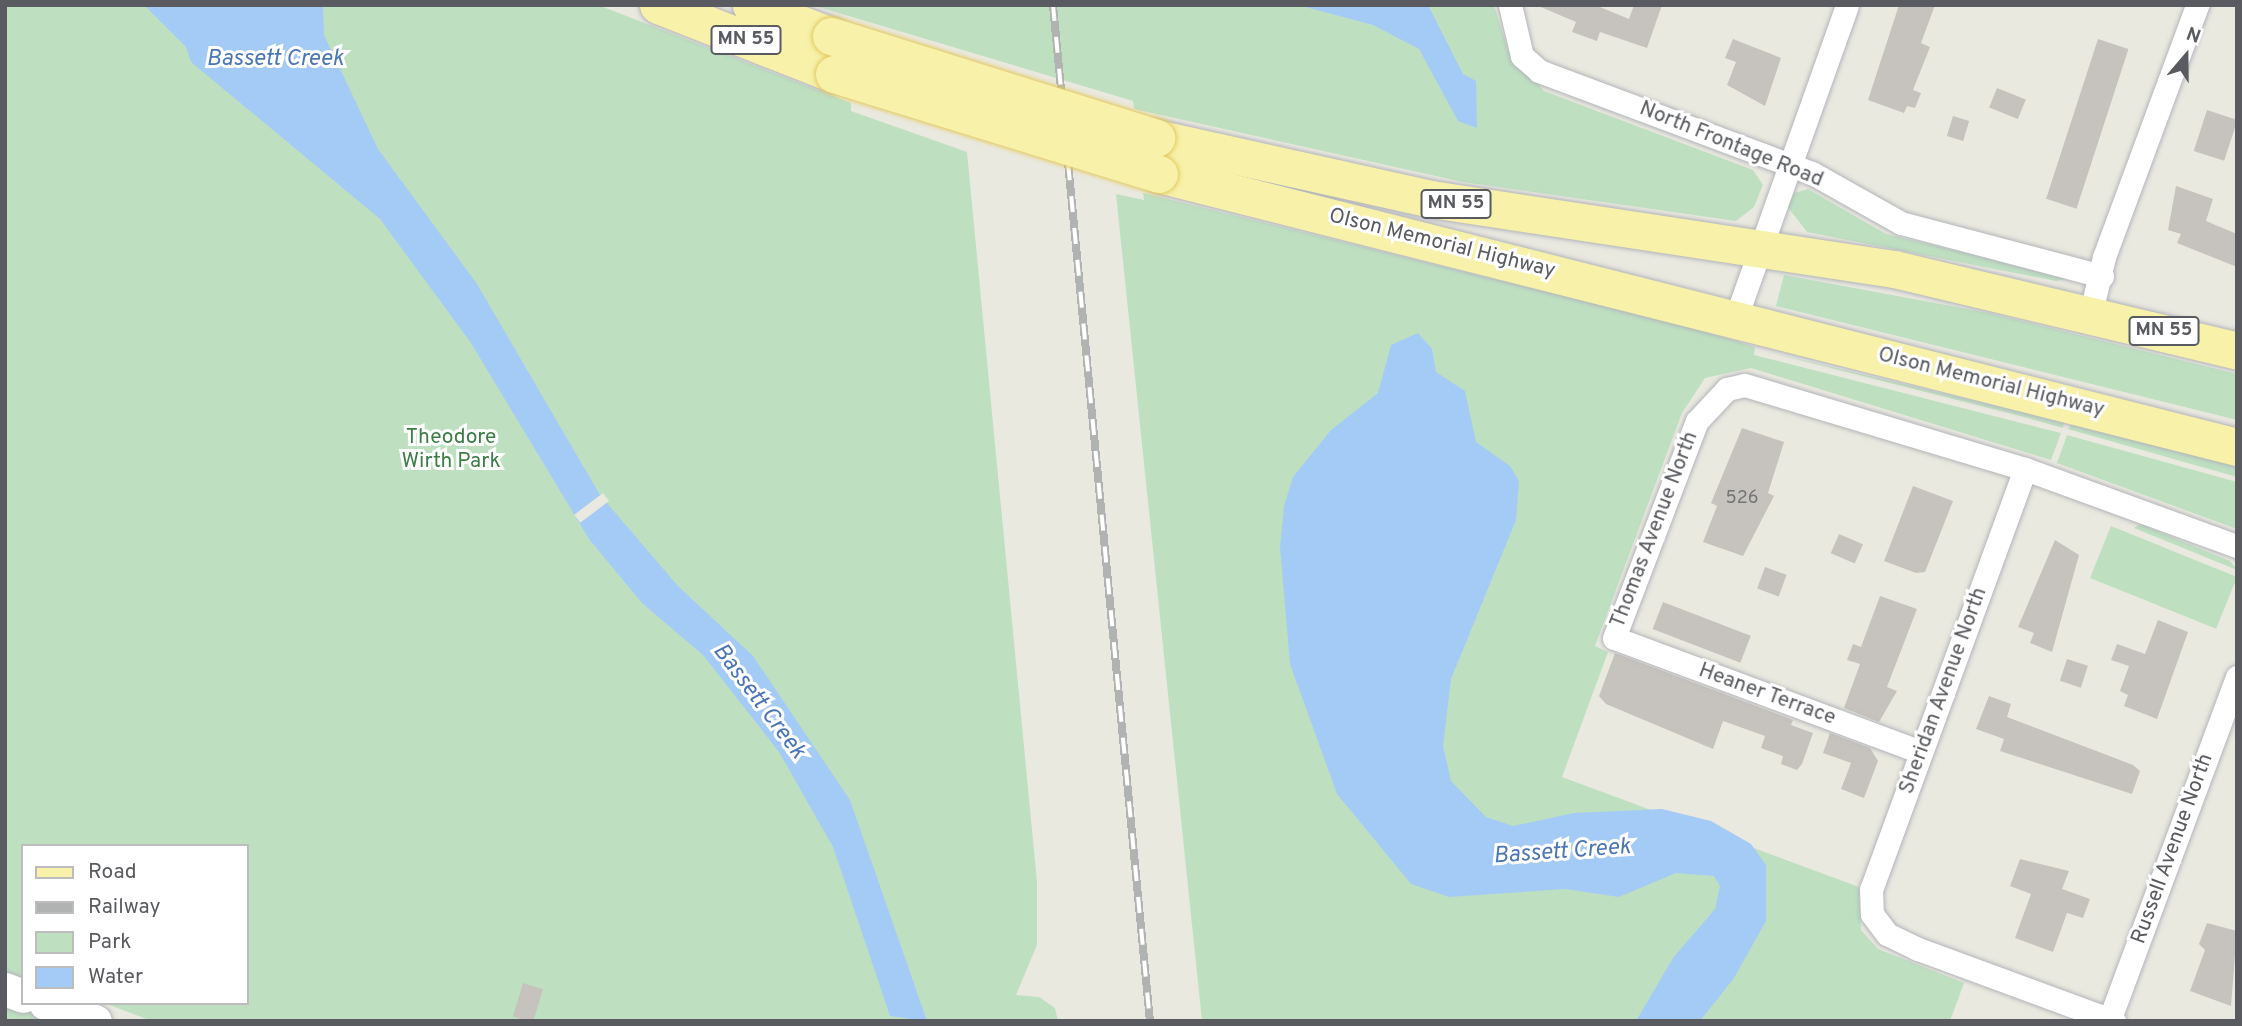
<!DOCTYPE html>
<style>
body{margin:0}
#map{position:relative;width:2242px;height:1026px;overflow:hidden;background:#eae9e0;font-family:Overpass,sans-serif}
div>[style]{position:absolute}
.green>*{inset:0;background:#bee0c1;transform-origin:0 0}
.water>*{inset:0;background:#a4cbf6}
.pier>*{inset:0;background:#eae9e0;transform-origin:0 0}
.building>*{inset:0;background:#c6c3be;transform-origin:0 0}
.roads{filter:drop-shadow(0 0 2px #b3b5ba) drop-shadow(0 0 2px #b3b5ba)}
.street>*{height:23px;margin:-11.5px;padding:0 11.5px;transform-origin:11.5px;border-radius:11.5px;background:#fff}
.secondary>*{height:33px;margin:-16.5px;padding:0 16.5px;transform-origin:16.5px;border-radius:16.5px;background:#fff}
.primary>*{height:37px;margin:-18.5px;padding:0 18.5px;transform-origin:18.5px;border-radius:18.5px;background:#f7f1a9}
.rail>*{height:8px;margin-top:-4px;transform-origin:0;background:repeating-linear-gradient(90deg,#fff 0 16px,#b1b2b2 0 32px);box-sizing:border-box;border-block:2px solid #b1b2b2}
.bridges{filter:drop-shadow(0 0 2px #e3ca60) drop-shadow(0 0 2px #e3ca60)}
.primary-bridge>*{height:37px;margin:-18.5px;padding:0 18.5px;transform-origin:18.5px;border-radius:18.5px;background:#f7f1a9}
span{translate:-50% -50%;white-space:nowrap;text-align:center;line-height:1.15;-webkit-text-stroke:6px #fff;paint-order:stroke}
.number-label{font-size:18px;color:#747578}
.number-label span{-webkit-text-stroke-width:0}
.shield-label span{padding:2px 5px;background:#fff;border:2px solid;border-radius:5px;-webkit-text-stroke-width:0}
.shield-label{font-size:19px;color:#595b60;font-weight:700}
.street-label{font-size:21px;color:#595b60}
.park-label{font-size:21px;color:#3b7d44}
.water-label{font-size:23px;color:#4a75b6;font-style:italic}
.frame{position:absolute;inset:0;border:7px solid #595b60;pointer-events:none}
.legend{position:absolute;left:21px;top:844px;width:228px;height:161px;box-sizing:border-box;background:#fff;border:2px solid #bdbdbf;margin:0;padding:9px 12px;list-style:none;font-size:21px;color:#595b60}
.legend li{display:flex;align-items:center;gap:14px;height:35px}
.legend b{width:35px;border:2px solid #bdbdbf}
.north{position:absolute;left:2151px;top:21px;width:70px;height:70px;-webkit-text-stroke:5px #fff;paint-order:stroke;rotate:20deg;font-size:19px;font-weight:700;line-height:28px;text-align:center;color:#595b60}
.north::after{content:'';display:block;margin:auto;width:24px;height:32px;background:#595b60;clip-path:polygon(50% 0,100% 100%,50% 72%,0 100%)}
</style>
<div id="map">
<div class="green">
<i style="clip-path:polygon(5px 5px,598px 5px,851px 103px,851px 111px,967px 152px,1037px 882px,1037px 945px,1016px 995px,1039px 997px,1055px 1008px,1058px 1021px,152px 1021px,104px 1003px,247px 1003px,247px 846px,23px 846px,23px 1003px,69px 1021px,5px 1021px)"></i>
<i style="clip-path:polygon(812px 5px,1494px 5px,1508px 50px,1544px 91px,1753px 170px,1763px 185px,1754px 207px,1736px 221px,1463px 182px,1134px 109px,1133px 101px)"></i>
<i style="clip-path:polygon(1808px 189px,1886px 234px,2070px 278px,2056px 281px,1807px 232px,1787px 206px,1794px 193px)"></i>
<i style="clip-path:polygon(1143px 193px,1687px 326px,1755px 347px,1754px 355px,2061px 433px,2051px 460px,1751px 368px,1705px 378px,1682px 413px,1595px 646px,1608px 652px,1562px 777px,1859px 887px,1861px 930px,1878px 949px,1964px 983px,1950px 1021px,1202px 1021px,1116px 194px,1144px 200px)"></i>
<i style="clip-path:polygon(1784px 275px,1989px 313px,2237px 374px,2237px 420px,1776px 306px)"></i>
<i style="clip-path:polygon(1760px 350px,2064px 422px,2063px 428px,2028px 418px)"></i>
<i style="clip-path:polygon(2072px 424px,2237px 466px,2237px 477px,2068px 429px)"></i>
<i style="clip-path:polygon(2067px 435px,2237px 482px,2237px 529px,2057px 463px)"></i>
<i style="clip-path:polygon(2140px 524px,2230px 561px,2237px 570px,2134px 528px)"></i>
<i style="left:2111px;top:526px;width:136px;height:56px;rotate:22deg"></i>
</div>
<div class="water">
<i style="clip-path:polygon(144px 5px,323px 5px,324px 35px,378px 149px,477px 284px,600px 495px,678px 586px,753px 656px,850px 800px,927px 1021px,890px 1016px,833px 847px,779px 752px,703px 655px,642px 603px,589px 539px,471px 343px,380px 219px,191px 62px,186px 47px)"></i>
<i style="clip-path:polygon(1298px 5px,1428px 5px,1463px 74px,1476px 81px,1477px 128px,1458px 121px,1419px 49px,1373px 25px)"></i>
<i style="clip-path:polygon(1418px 333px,1432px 349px,1436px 372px,1465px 391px,1476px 442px,1510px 466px,1519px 481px,1516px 520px,1451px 679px,1443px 746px,1451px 781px,1486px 817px,1513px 826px,1574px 813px,1662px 809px,1711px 821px,1751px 844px,1766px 865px,1766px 921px,1734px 978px,1700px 1021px,1636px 1021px,1673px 958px,1715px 909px,1720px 886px,1714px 876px,1676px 873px,1619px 897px,1565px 889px,1449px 897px,1411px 884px,1337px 794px,1290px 664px,1280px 547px,1284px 506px,1293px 477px,1331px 430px,1378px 393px,1391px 345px)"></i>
</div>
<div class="pier">
<i style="left:603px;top:493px;width:10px;height:36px;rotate:53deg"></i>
</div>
<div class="building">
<i style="clip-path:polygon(1536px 5px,1595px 5px,1629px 19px,1634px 5px,1662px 5px,1647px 48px,1600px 32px,1597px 41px,1572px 32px,1576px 22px)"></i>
<i style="clip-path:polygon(1899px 5px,1935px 5px,1921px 43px,1930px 47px,1913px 90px,1921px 93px,1915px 108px,1907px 106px,1904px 113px,1868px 100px)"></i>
<i style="clip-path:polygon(1733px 39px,1781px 58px,1765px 106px,1727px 85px,1736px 62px,1725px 58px)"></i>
<i style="left:2098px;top:39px;width:32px;height:168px;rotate:18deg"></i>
<i style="left:1997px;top:88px;width:31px;height:21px;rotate:22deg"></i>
<i style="left:2207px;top:110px;width:32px;height:43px;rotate:18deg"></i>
<i style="left:1953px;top:116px;width:17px;height:21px;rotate:17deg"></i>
<i style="clip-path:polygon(2176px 186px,2213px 199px,2206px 221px,2237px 234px,2237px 267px,2177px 243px,2181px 234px,2168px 230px)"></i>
<i style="clip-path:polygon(1742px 428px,1784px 442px,1768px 493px,1774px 496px,1743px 556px,1703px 542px,1717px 506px,1711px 503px)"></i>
<i style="clip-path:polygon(1913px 486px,1953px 501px,1925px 572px,1916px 573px,1884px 561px)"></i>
<i style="left:1839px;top:534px;width:26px;height:21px;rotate:23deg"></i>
<i style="clip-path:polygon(2055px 540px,2079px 555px,2052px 652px,2030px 643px,2034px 633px,2018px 627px)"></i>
<i style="left:1765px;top:567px;width:23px;height:23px;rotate:20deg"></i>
<i style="clip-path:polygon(1880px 596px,1917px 609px,1887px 687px,1897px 691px,1879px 722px,1844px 708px,1860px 664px,1847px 660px,1853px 644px,1861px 647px)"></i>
<i style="left:1663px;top:602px;width:94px;height:29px;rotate:21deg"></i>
<i style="clip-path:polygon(2158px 620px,2188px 632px,2157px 719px,2124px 706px,2128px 695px,2120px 691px,2129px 666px,2111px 660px,2117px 644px,2145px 654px)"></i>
<i style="clip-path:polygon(1615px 653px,1793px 720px,1791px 725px,1813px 733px,1802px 764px,1797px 770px,1781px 764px,1783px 756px,1761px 748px,1765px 736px,1723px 721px,1713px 749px,1606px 704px,1599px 696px)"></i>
<i style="left:2067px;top:659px;width:22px;height:23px;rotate:18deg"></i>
<i style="clip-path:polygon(1989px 696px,2011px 704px,2007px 717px,2133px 765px,2140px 771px,2132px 794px,2000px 751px,2004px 739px,1976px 729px)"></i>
<i style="clip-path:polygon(1830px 733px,1870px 748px,1878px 761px,1864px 798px,1841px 789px,1851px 763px,1823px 753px)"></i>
<i style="clip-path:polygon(2020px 859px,2069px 871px,2062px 889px,2090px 899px,2083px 918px,2067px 913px,2053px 952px,2015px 938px,2031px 894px,2010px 886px)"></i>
<i style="clip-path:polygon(2207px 923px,2237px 931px,2231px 1006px,2190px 991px,2205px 950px,2199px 944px)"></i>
<i style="left:523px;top:983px;width:21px;height:35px;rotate:17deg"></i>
</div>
<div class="roads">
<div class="street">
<i style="left:1510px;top:5px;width:52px;rotate:76.8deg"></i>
<i style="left:1522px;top:56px;width:23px;rotate:41deg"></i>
<i style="left:1539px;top:71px;width:291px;rotate:20.5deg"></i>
<i style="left:1812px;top:173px;width:102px;rotate:29.3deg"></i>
<i style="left:1901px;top:223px;width:208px;rotate:14.8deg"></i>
<i style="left:2091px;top:312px;width:57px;rotate:-76.7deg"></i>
<i style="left:2104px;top:257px;width:269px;rotate:-69.7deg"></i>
<i style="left:1735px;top:320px;width:334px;rotate:-70.4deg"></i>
<i style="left:2025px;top:469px;width:447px;rotate:110.1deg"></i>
<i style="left:1871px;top:889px;width:25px;rotate:88deg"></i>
<i style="left:1872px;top:914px;width:25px;rotate:53deg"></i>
<i style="left:1887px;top:934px;width:34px;rotate:26deg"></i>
<i style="left:1918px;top:949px;width:209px;rotate:20.2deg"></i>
<i style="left:1921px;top:752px;width:327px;rotate:-159.6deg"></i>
<i style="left:1614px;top:638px;width:232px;rotate:-69.1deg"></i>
<i style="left:1697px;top:421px;width:44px;rotate:-46.8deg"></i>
<i style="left:1727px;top:389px;width:18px;rotate:-13deg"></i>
<i style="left:1745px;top:385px;width:292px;rotate:16.7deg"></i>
<i style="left:2025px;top:469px;width:226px;rotate:20deg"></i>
<i style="left:2109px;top:1021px;width:367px;rotate:-69.6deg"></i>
</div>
<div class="secondary">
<i style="left:5px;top:989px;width:19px;rotate:21deg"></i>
<i style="left:45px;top:1003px;width:53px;rotate:19.8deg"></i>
</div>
<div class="primary">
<i style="left:658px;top:5px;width:189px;rotate:21.4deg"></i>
<i style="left:751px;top:5px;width:86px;rotate:21.2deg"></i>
<i style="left:1156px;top:138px;width:282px;rotate:12.5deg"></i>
<i style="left:1431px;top:199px;width:468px;rotate:8.6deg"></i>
<i style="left:1894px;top:269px;width:353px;rotate:13.4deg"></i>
<i style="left:1159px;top:174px;width:1112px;rotate:14.21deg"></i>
</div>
</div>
<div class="rail">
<i style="left:1053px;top:5px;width:1021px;rotate:84.55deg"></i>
</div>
<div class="bridges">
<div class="primary-bridge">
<i style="left:831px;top:36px;width:341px;rotate:17.4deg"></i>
<i style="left:834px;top:74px;width:340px;rotate:17.1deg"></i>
</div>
</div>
<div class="number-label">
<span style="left:1742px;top:499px">526</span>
</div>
<div class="shield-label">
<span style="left:746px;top:40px">MN 55</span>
<span style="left:1456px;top:204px">MN 55</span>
<span style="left:2164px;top:331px">MN 55</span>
</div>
<div class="street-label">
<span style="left:1731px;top:145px;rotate:22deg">North Frontage Road</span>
<span style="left:1442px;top:244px;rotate:14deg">Olson Memorial Highway</span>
<span style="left:1991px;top:383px;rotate:14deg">Olson Memorial Highway</span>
<span style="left:1655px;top:530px;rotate:-69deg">Thomas Avenue North</span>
<span style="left:1944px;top:691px;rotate:-70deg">Sheridan Avenue North</span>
<span style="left:1767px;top:695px;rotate:20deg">Heaner Terrace</span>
<span style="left:2173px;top:849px;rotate:-70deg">Russell Avenue North</span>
</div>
<div class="park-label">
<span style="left:451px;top:450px">Theodore<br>Wirth Park</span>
</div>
<div class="water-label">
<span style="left:275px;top:60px">Bassett Creek</span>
<span style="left:758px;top:702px;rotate:53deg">Bassett Creek</span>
<span style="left:1562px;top:853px;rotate:-4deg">Bassett Creek</span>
</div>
<div class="frame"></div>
<ul class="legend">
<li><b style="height:9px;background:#f7f1a9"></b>Road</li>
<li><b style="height:9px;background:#b1b2b2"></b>Railway</li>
<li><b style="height:19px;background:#bee0c1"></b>Park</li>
<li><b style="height:19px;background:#a4cbf6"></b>Water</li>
</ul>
<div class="north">N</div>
</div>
